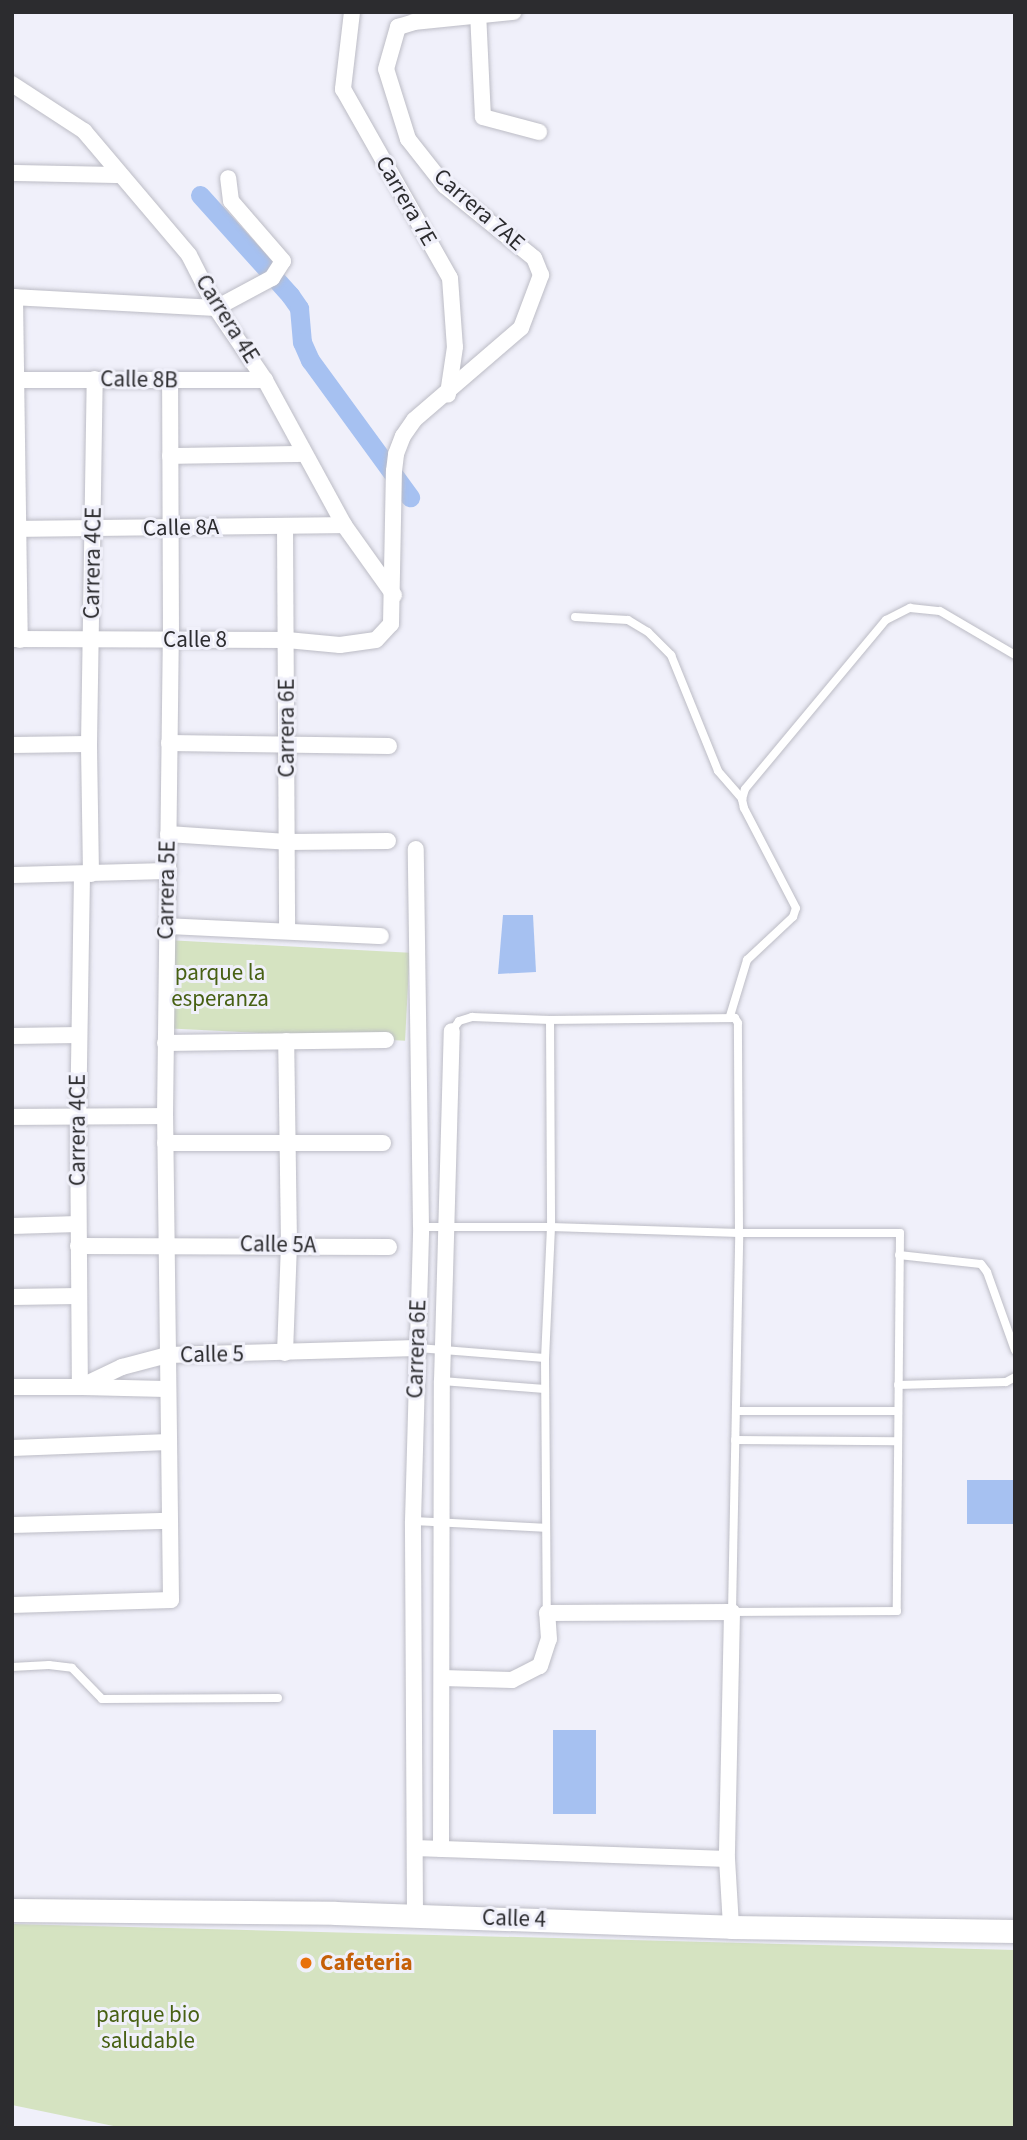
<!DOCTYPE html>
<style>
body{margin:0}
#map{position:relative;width:1027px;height:2140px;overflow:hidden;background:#f0f0fa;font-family:"Source Sans 3",sans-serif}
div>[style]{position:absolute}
.green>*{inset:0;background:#d5e3c1;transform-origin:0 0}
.water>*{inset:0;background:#a6c1f1;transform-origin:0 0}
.canal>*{height:19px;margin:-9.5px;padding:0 9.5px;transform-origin:9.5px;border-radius:9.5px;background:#a6c1f1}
.roads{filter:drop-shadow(0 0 2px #bcbcc5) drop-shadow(0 0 2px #bcbcc5)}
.lane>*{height:8px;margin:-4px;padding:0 4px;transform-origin:4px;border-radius:4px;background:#fff}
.street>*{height:16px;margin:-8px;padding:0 8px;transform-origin:8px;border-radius:8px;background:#fff}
.secondary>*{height:23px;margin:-11.5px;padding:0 11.5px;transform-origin:11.5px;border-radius:11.5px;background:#fff}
.dots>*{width:19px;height:19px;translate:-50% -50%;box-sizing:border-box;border:4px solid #f0f0fa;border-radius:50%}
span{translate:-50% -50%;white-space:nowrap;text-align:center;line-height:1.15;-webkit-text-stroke:6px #f0f0fa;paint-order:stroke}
.street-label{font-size:23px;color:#2c2c2f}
.park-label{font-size:23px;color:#476013}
.food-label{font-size:23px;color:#c56008;font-weight:700}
.left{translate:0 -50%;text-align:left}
.frame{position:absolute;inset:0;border:14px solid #2c2c2f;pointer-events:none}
</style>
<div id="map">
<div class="green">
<i style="left:166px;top:940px;width:244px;height:88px;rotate:3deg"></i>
<i style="clip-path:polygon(12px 1924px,1015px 1950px,1015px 2128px,123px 2128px,12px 2105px)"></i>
</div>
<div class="water">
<i style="clip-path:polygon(503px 915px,533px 915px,536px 972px,498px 974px)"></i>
<i style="left:967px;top:1480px;width:48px;height:44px"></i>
<i style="left:596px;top:1730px;width:84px;height:43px;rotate:90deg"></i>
</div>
<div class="canal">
<i style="left:200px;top:195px;width:135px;rotate:48deg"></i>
<i style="left:290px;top:295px;width:16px;rotate:55deg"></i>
<i style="left:299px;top:308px;width:34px;rotate:85deg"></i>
<i style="left:302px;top:342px;width:20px;rotate:66deg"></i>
<i style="left:310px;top:360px;width:170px;rotate:53.9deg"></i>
</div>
<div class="roads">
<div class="lane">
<i style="left:575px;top:617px;width:53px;rotate:3.2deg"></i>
<i style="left:628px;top:620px;width:23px;rotate:31deg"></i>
<i style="left:648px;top:632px;width:33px;rotate:45deg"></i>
<i style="left:671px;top:655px;width:125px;rotate:67.9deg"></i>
<i style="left:718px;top:771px;width:37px;rotate:49deg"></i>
<i style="left:730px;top:1016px;width:59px;rotate:-73.1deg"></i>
<i style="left:747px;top:960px;width:63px;rotate:-43.1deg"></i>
<i style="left:793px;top:917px;width:9px;rotate:-72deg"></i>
<i style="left:796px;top:908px;width:113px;rotate:-117.5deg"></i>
<i style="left:744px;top:808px;width:9px;rotate:-103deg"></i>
<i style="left:742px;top:799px;width:10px;rotate:-73deg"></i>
<i style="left:745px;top:789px;width:220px;rotate:-50.2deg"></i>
<i style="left:886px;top:620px;width:27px;rotate:-27deg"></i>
<i style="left:910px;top:608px;width:30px;rotate:6deg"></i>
<i style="left:940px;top:611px;width:87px;rotate:30.4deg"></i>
<i style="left:452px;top:1031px;width:12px;rotate:-55deg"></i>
<i style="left:459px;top:1021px;width:14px;rotate:-17deg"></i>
<i style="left:472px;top:1017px;width:78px;rotate:2.2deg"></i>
<i style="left:550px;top:1020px;width:207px;rotate:89.7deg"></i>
<i style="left:551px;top:1227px;width:131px;rotate:92.6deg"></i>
<i style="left:545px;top:1358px;width:255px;rotate:89.6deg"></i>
<i style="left:421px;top:1227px;width:130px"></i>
<i style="left:551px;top:1227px;width:188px;rotate:1.8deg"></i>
<i style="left:739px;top:1233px;width:210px;rotate:-90.3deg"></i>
<i style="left:738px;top:1023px;width:6px;rotate:-121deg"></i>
<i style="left:735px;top:1018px;width:185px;rotate:179.4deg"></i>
<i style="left:739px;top:1233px;width:161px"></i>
<i style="left:900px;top:1233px;width:378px;rotate:90.5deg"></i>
<i style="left:897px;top:1611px;width:165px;rotate:179.7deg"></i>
<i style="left:732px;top:1612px;width:379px;rotate:-88.9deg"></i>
<i style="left:899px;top:1255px;width:82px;rotate:6.3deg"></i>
<i style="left:981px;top:1264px;width:10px;rotate:53deg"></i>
<i style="left:987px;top:1272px;width:83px;rotate:70.3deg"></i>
<i style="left:418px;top:1348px;width:127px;rotate:4.5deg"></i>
<i style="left:442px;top:1381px;width:103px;rotate:4.4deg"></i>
<i style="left:898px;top:1385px;width:108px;rotate:-1.6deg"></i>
<i style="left:1006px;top:1382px;width:10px;rotate:-29deg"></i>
<i style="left:736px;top:1411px;width:162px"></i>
<i style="left:735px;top:1440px;width:163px;rotate:0.4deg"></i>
<i style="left:413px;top:1521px;width:132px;rotate:3deg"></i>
<i style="left:12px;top:1667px;width:37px;rotate:-3deg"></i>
<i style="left:49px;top:1665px;width:23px;rotate:7deg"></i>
<i style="left:72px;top:1668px;width:43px;rotate:45.9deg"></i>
<i style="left:102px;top:1699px;width:176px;rotate:-0.3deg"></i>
</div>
<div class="street">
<i style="left:352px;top:12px;width:78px;rotate:96.7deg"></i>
<i style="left:343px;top:89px;width:217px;rotate:60.5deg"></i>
<i style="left:450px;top:278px;width:69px;rotate:85.9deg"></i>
<i style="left:455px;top:347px;width:48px;rotate:98.5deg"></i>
<i style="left:478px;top:12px;width:105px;rotate:87.3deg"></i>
<i style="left:483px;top:117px;width:58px;rotate:15deg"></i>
<i style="left:12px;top:84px;width:86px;rotate:33.1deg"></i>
<i style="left:84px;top:131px;width:162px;rotate:49.7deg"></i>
<i style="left:189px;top:255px;width:59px;rotate:63deg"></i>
<i style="left:216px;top:308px;width:87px;rotate:55.8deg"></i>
<i style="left:265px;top:380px;width:165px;rotate:61.4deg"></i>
<i style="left:344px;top:525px;width:86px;rotate:54.5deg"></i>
<i style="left:12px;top:173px;width:108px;rotate:1.1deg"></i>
<i style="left:12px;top:297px;width:204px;rotate:3.1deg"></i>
<i style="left:216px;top:308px;width:64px;rotate:-28.2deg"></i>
<i style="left:272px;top:278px;width:20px;rotate:-57deg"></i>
<i style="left:283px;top:261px;width:79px;rotate:-130.9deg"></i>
<i style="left:231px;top:201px;width:23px;rotate:-97deg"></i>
<i style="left:15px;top:297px;width:343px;rotate:89.2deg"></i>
<i style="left:12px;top:380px;width:253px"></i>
<i style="left:170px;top:456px;width:134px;rotate:-0.9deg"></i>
<i style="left:285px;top:526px;width:404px;rotate:89.7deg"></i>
<i style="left:18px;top:529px;width:326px;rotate:-0.7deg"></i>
<i style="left:12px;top:639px;width:275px;rotate:0.2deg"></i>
<i style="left:287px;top:640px;width:53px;rotate:5.4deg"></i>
<i style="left:340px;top:645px;width:36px;rotate:-8deg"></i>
<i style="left:376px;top:640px;width:22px;rotate:-47deg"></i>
<i style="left:391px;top:624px;width:153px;rotate:-88.9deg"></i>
<i style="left:394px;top:471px;width:17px;rotate:-83deg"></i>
<i style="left:396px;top:454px;width:19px;rotate:-69deg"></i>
<i style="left:403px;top:436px;width:19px;rotate:-55deg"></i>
<i style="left:414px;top:420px;width:141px;rotate:-40.7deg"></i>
<i style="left:521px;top:328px;width:57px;rotate:-69.3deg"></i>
<i style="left:541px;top:275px;width:18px;rotate:-112deg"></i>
<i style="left:534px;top:258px;width:114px;rotate:-141deg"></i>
<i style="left:445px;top:186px;width:60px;rotate:-128.2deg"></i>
<i style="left:408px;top:139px;width:73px;rotate:-107.4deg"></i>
<i style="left:386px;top:69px;width:44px;rotate:-74.1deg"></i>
<i style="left:398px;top:27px;width:17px;rotate:-17deg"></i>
<i style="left:414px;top:22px;width:100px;rotate:-5.8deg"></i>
<i style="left:169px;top:743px;width:220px;rotate:0.8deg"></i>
<i style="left:12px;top:745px;width:77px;rotate:-0.7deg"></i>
<i style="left:168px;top:834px;width:119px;rotate:3.8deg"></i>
<i style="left:287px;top:842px;width:101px;rotate:-0.6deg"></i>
<i style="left:82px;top:874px;width:242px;rotate:90.9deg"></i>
<i style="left:78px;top:1116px;width:271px;rotate:89.6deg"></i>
<i style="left:80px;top:1387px;width:88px;rotate:1.3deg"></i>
<i style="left:91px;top:874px;width:130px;rotate:-90.9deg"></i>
<i style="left:89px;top:744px;width:365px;rotate:-89.1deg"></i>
<i style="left:12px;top:875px;width:157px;rotate:-1.5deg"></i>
<i style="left:166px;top:926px;width:215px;rotate:2.7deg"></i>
<i style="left:12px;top:1036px;width:67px;rotate:-0.9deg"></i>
<i style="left:165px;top:1043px;width:221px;rotate:-0.8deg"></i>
<i style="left:12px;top:1117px;width:153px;rotate:-0.4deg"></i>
<i style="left:165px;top:1143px;width:218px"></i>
<i style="left:12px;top:1226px;width:66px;rotate:-1.7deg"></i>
<i style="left:78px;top:1246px;width:311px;rotate:0.2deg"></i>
<i style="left:12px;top:1297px;width:66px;rotate:-0.9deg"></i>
<i style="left:285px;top:1353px;width:109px;rotate:-87.9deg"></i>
<i style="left:289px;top:1244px;width:203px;rotate:-90.8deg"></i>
<i style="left:12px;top:1387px;width:68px"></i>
<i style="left:80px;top:1387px;width:47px;rotate:-25.5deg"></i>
<i style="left:122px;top:1367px;width:47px;rotate:-14.9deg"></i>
<i style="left:167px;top:1355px;width:251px;rotate:-1.6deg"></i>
<i style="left:12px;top:1448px;width:157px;rotate:-2.2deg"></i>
<i style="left:12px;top:1525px;width:158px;rotate:-1.5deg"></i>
<i style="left:12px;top:1605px;width:159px;rotate:-1.8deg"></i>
<i style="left:171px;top:1600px;width:484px;rotate:-90.7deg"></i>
<i style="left:165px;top:1116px;width:476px;rotate:-89.3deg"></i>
<i style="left:171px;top:640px;width:260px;rotate:-90.2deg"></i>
<i style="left:442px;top:1678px;width:70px;rotate:1.6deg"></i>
<i style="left:512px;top:1680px;width:31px;rotate:-27deg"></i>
<i style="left:540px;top:1666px;width:28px;rotate:-72deg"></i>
<i style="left:549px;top:1639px;width:26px;rotate:-94deg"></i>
<i style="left:547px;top:1613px;width:185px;rotate:-0.3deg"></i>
<i style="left:732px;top:1612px;width:247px;rotate:91.2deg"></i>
<i style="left:727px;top:1859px;width:68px;rotate:86.6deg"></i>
<i style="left:415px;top:1848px;width:312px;rotate:2deg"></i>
<i style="left:441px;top:1849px;width:468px;rotate:-89.9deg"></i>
<i style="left:442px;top:1381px;width:350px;rotate:-88.4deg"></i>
<i style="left:415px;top:1916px;width:395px;rotate:-90.3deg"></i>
<i style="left:413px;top:1521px;width:294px;rotate:-88.4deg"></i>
<i style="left:421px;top:1227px;width:378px;rotate:-90.8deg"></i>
</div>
<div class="secondary">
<i style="left:12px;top:1910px;width:323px;rotate:0.5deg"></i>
<i style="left:335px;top:1913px;width:396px;rotate:2deg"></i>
<i style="left:731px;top:1927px;width:284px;rotate:0.8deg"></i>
</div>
</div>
<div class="dots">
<i style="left:306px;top:1963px;background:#e8710a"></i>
</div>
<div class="street-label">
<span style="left:406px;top:201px;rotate:60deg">Carrera 7E</span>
<span style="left:479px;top:210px;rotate:41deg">Carrera 7AE</span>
<span style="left:227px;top:319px;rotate:58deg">Carrera 4E</span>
<span style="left:139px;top:380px;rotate:1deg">Calle 8B</span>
<span style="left:181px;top:528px;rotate:-1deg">Calle 8A</span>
<span style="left:93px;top:563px;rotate:-89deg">Carrera 4CE</span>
<span style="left:195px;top:640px">Calle 8</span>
<span style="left:287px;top:728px;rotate:-90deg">Carrera 6E</span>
<span style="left:167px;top:890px;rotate:-89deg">Carrera 5E</span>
<span style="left:78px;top:1130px;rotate:-90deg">Carrera 4CE</span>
<span style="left:278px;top:1245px;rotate:1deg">Calle 5A</span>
<span style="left:417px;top:1349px;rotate:-88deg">Carrera 6E</span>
<span style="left:212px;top:1355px;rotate:-1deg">Calle 5</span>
<span style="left:514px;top:1919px;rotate:2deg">Calle 4</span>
</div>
<div class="park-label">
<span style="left:220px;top:986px">parque la<br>esperanza</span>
<span style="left:148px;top:2028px">parque bio<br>saludable</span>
</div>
<div class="food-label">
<span class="left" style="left:320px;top:1963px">Cafeteria</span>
</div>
<div class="frame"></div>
</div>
